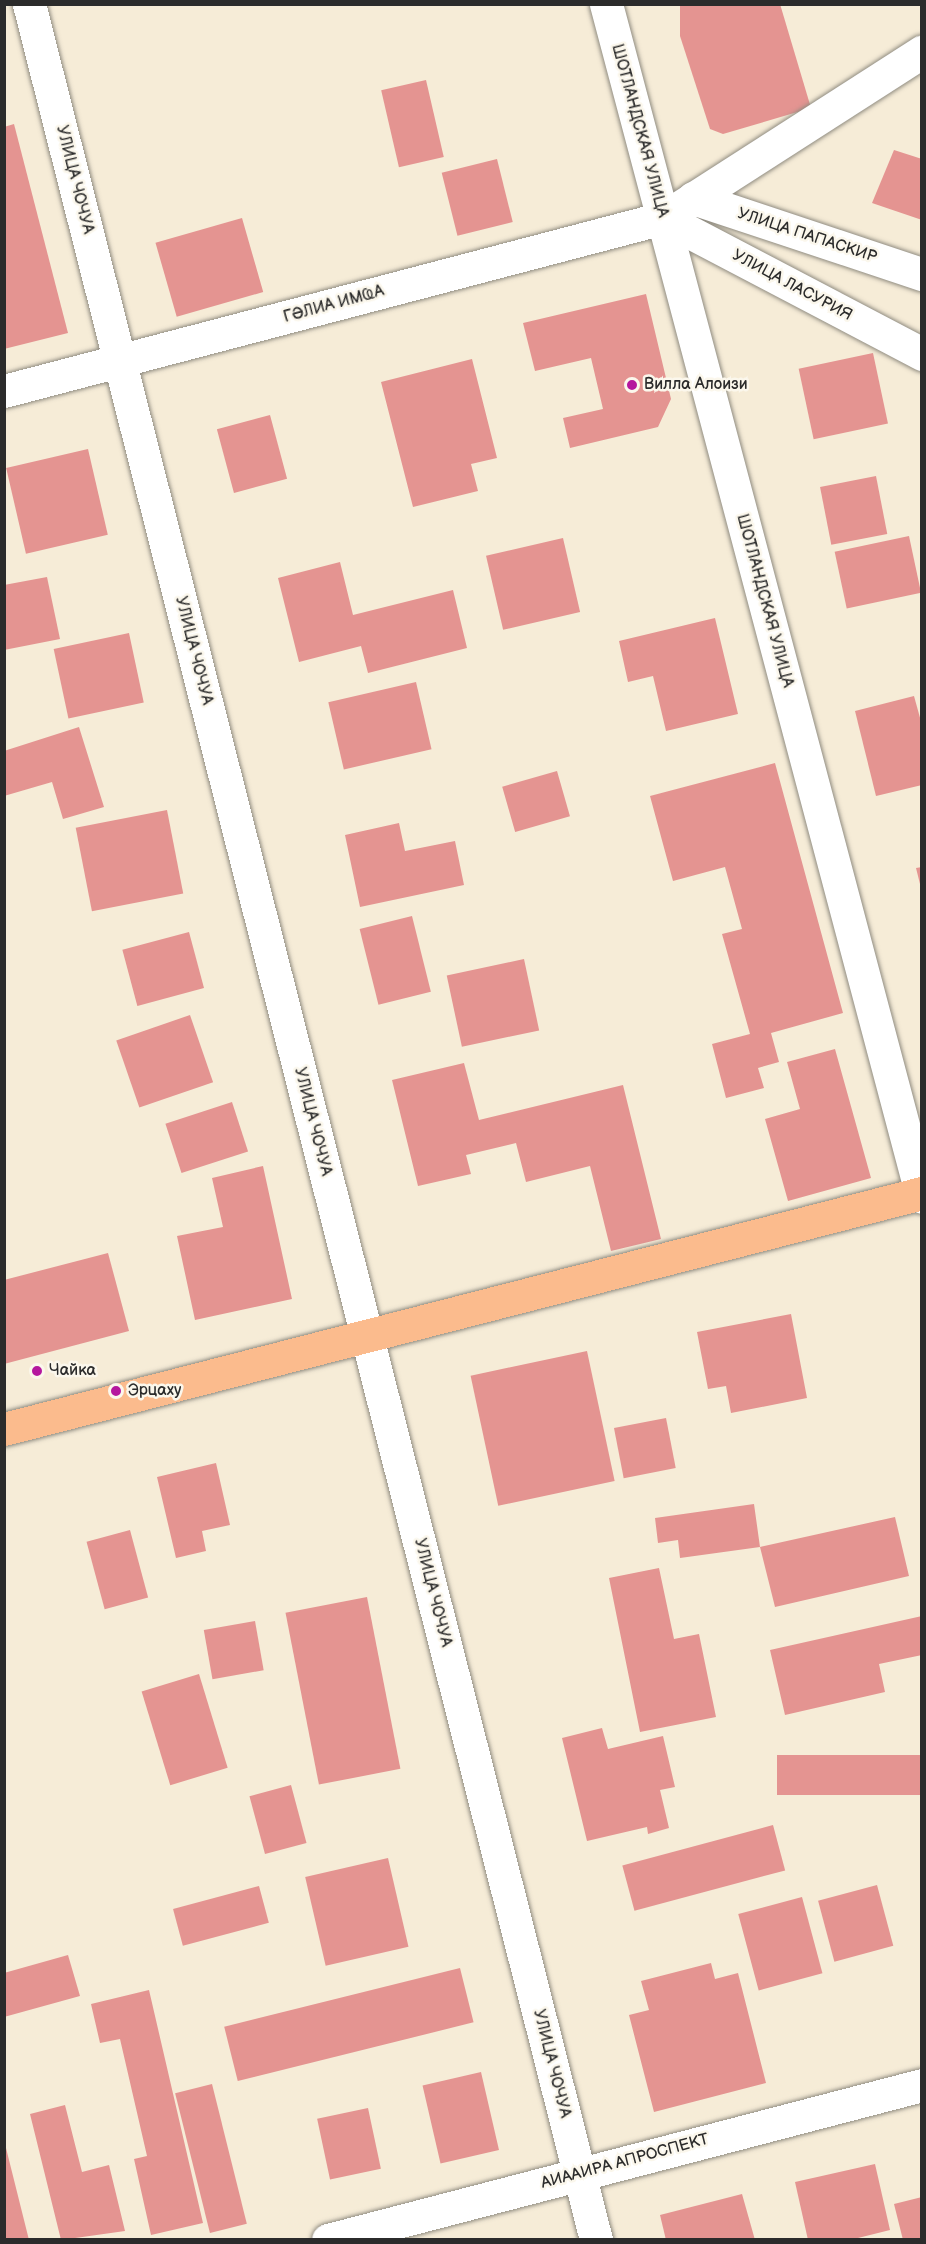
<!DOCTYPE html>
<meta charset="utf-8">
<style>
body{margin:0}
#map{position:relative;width:926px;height:2244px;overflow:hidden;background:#f6ecd7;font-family:"Balsamiq Sans",sans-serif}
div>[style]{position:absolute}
.building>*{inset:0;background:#e49491;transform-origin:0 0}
.roads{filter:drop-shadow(0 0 2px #908c81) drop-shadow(0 0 2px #908c81)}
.minor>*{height:33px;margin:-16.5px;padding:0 16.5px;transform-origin:16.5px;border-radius:16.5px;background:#fff}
.trunk>*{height:33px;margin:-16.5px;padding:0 16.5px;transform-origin:16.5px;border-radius:16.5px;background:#fbbb8d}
.dots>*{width:16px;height:16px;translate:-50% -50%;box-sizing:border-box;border:3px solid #fbf7ec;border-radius:50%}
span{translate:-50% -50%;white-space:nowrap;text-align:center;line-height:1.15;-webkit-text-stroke:5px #fbf7ec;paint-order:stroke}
.street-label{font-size:16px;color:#2b2b2b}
.poi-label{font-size:16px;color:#2b2b2b}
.left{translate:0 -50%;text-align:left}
.frame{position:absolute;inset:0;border:6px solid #2b2b2b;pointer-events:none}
</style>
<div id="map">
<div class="building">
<i style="clip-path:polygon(680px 4px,780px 4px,811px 108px,723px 134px,710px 129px,680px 36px)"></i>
<i style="left:426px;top:80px;width:79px;height:46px;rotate:77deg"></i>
<i style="clip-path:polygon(14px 124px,68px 333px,4px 349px,4px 127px)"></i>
<i style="clip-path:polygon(894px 150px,922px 159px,922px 220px,872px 203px)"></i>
<i style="left:497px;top:159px;width:65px;height:57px;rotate:76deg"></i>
<i style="left:242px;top:218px;width:77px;height:90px;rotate:74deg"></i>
<i style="clip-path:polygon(646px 294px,671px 399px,658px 427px,570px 448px,563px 418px,603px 409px,591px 358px,535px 371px,523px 323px)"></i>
<i style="left:873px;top:353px;width:72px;height:76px;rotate:78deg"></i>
<i style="clip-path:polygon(472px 359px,497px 458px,471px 464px,478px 491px,413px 507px,381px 382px)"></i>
<i style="left:270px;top:415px;width:66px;height:55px;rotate:75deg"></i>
<i style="left:88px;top:449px;width:88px;height:84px;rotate:77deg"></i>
<i style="left:876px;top:476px;width:59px;height:57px;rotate:79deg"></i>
<i style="left:909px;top:536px;width:58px;height:76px;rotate:78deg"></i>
<i style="left:563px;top:538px;width:76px;height:79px;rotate:77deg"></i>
<i style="clip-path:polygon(340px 562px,353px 615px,453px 590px,467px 648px,368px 673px,361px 646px,299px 662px,278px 578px)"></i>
<i style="clip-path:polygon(47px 577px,60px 639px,4px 650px,4px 585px)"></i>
<i style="clip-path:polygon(715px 618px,738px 714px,666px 731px,653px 676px,628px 682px,619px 641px)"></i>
<i style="left:129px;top:633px;width:71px;height:77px;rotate:78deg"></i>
<i style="left:416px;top:682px;width:69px;height:90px;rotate:77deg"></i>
<i style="clip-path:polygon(914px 696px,922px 725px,922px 785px,876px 796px,855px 711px)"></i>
<i style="clip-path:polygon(79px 727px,104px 807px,63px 819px,52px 782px,4px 796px,4px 751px)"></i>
<i style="clip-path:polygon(775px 763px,843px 1013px,771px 1033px,779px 1062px,758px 1068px,764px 1088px,726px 1098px,712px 1044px,750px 1034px,722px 934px,742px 929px,725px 867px,673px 881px,650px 796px)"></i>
<i style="left:557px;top:771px;width:47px;height:57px;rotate:74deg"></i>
<i style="left:167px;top:810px;width:85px;height:93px;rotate:79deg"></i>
<i style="clip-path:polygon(399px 823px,405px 851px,455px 841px,464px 885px,360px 907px,345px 835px)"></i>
<i style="clip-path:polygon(922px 867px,922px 888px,921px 888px,916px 868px)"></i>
<i style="left:412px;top:916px;width:78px;height:54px;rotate:76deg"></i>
<i style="left:189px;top:932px;width:58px;height:69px;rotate:75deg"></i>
<i style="left:524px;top:959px;width:73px;height:79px;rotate:78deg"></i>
<i style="left:190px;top:1015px;width:71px;height:78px;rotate:71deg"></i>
<i style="clip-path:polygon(835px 1049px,871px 1178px,788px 1201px,765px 1119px,800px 1109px,787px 1062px)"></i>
<i style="clip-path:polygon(464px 1063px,479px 1120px,623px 1085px,661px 1239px,611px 1251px,590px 1166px,526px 1182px,516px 1143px,466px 1155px,471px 1174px,418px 1186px,392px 1080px)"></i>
<i style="left:232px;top:1102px;width:52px;height:70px;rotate:72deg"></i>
<i style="clip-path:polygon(263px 1166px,292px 1299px,195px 1320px,177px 1236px,223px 1227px,212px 1178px)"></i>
<i style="clip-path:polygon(108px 1253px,129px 1331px,4px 1364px,4px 1280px)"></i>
<i style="clip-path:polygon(791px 1314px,807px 1398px,731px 1413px,726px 1386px,708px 1389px,697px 1332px)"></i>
<i style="left:587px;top:1351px;width:133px;height:119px;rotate:78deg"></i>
<i style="left:666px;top:1418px;width:51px;height:53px;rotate:79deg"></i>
<i style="clip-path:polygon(216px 1463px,230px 1525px,202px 1531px,206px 1551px,176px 1558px,157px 1477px)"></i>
<i style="clip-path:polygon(754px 1504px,760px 1547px,895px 1517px,909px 1576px,775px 1607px,760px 1547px,680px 1558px,678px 1540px,658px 1543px,655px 1518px)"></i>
<i style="left:130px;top:1530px;width:70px;height:45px;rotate:75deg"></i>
<i style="clip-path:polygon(659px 1568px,674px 1639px,699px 1634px,716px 1717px,640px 1732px,609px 1578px)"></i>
<i style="left:367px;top:1597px;width:175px;height:83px;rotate:79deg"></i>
<i style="clip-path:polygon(922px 1616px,922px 1655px,879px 1664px,885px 1692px,785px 1715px,770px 1650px)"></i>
<i style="left:255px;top:1621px;width:50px;height:52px;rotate:80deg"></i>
<i style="left:199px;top:1674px;width:98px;height:60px;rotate:73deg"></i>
<i style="clip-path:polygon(602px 1728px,608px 1749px,663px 1736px,675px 1787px,660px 1790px,669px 1828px,648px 1834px,647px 1827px,587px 1841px,562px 1738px)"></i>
<i style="left:922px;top:1755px;width:40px;height:145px;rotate:90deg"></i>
<i style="left:291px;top:1785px;width:60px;height:43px;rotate:75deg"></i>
<i style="left:773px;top:1825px;width:47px;height:156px;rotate:75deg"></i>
<i style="left:388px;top:1858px;width:91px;height:85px;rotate:77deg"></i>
<i style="left:877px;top:1885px;width:63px;height:61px;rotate:75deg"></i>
<i style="left:259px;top:1886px;width:38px;height:89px;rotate:75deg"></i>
<i style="left:802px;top:1897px;width:79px;height:66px;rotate:75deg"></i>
<i style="clip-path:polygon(68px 1955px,80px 1996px,4px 2017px,4px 1973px)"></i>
<i style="clip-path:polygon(711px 1963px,715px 1979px,738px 1973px,766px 2083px,654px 2112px,629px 2015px,649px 2010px,641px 1981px)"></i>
<i style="left:460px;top:1968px;width:56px;height:243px;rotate:76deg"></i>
<i style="clip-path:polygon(149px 1990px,203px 2223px,151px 2235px,134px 2159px,147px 2156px,120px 2039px,100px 2043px,91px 2004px)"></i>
<i style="left:481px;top:2072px;width:80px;height:60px;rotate:77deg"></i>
<i style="left:212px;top:2084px;width:144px;height:38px;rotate:76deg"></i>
<i style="clip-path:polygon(65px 2105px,82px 2172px,109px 2165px,125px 2231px,61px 2240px,30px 2114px)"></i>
<i style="left:368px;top:2108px;width:62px;height:52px;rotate:78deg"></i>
<i style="clip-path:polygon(5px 2144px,29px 2240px,4px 2240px)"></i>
<i style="clip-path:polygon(875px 2164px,890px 2230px,850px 2240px,808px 2240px,795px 2182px)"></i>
<i style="clip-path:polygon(742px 2194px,755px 2240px,666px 2240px,660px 2215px)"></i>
<i style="clip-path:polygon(922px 2197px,922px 2240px,903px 2240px,894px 2204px)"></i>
</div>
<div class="roads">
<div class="minor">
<i style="left:29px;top:4px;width:2307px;rotate:75.77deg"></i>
<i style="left:606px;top:4px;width:1234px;rotate:75.16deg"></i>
<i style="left:693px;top:198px;width:241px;rotate:18.4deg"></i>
<i style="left:663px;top:218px;width:293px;rotate:27.7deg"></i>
<i style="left:4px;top:391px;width:681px;rotate:-14.71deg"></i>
<i style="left:663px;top:218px;width:308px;rotate:-32.7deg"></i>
<i style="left:328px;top:2240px;width:614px;rotate:-14.62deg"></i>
</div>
<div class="trunk">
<i style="left:4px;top:1429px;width:948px;rotate:-14.42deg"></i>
</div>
</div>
<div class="dots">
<i style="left:632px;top:385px;background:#b5179e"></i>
<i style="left:37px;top:1371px;background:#b5179e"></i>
<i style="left:116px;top:1391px;background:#b5179e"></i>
</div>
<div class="street-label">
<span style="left:639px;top:131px;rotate:75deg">ШОТЛАНДСКАЯ УЛИЦА</span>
<span style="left:74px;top:180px;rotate:76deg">УЛИЦА ЧОЧУА</span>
<span style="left:807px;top:236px;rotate:18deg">УЛИЦА ПАПАСКИР</span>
<span style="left:792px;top:286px;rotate:28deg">УЛИЦА ЛАСУРИЯ</span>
<span style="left:334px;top:305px;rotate:-15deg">ГӘЛИА ИМҨА</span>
<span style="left:764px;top:601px;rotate:75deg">ШОТЛАНДСКАЯ УЛИЦА</span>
<span style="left:193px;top:651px;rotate:76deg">УЛИЦА ЧОЧУА</span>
<span style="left:312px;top:1122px;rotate:76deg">УЛИЦА ЧОЧУА</span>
<span style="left:432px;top:1593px;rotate:76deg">УЛИЦА ЧОЧУА</span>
<span style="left:551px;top:2064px;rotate:76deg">УЛИЦА ЧОЧУА</span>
<span style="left:625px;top:2162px;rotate:-15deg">АИААИРА АПРОСПЕКТ</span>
</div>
<div class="poi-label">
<span class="left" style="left:644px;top:385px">Вилла Алоизи</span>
<span class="left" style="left:49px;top:1371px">Чайка</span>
<span class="left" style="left:128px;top:1391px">Эрцаху</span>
</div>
<div class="frame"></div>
</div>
